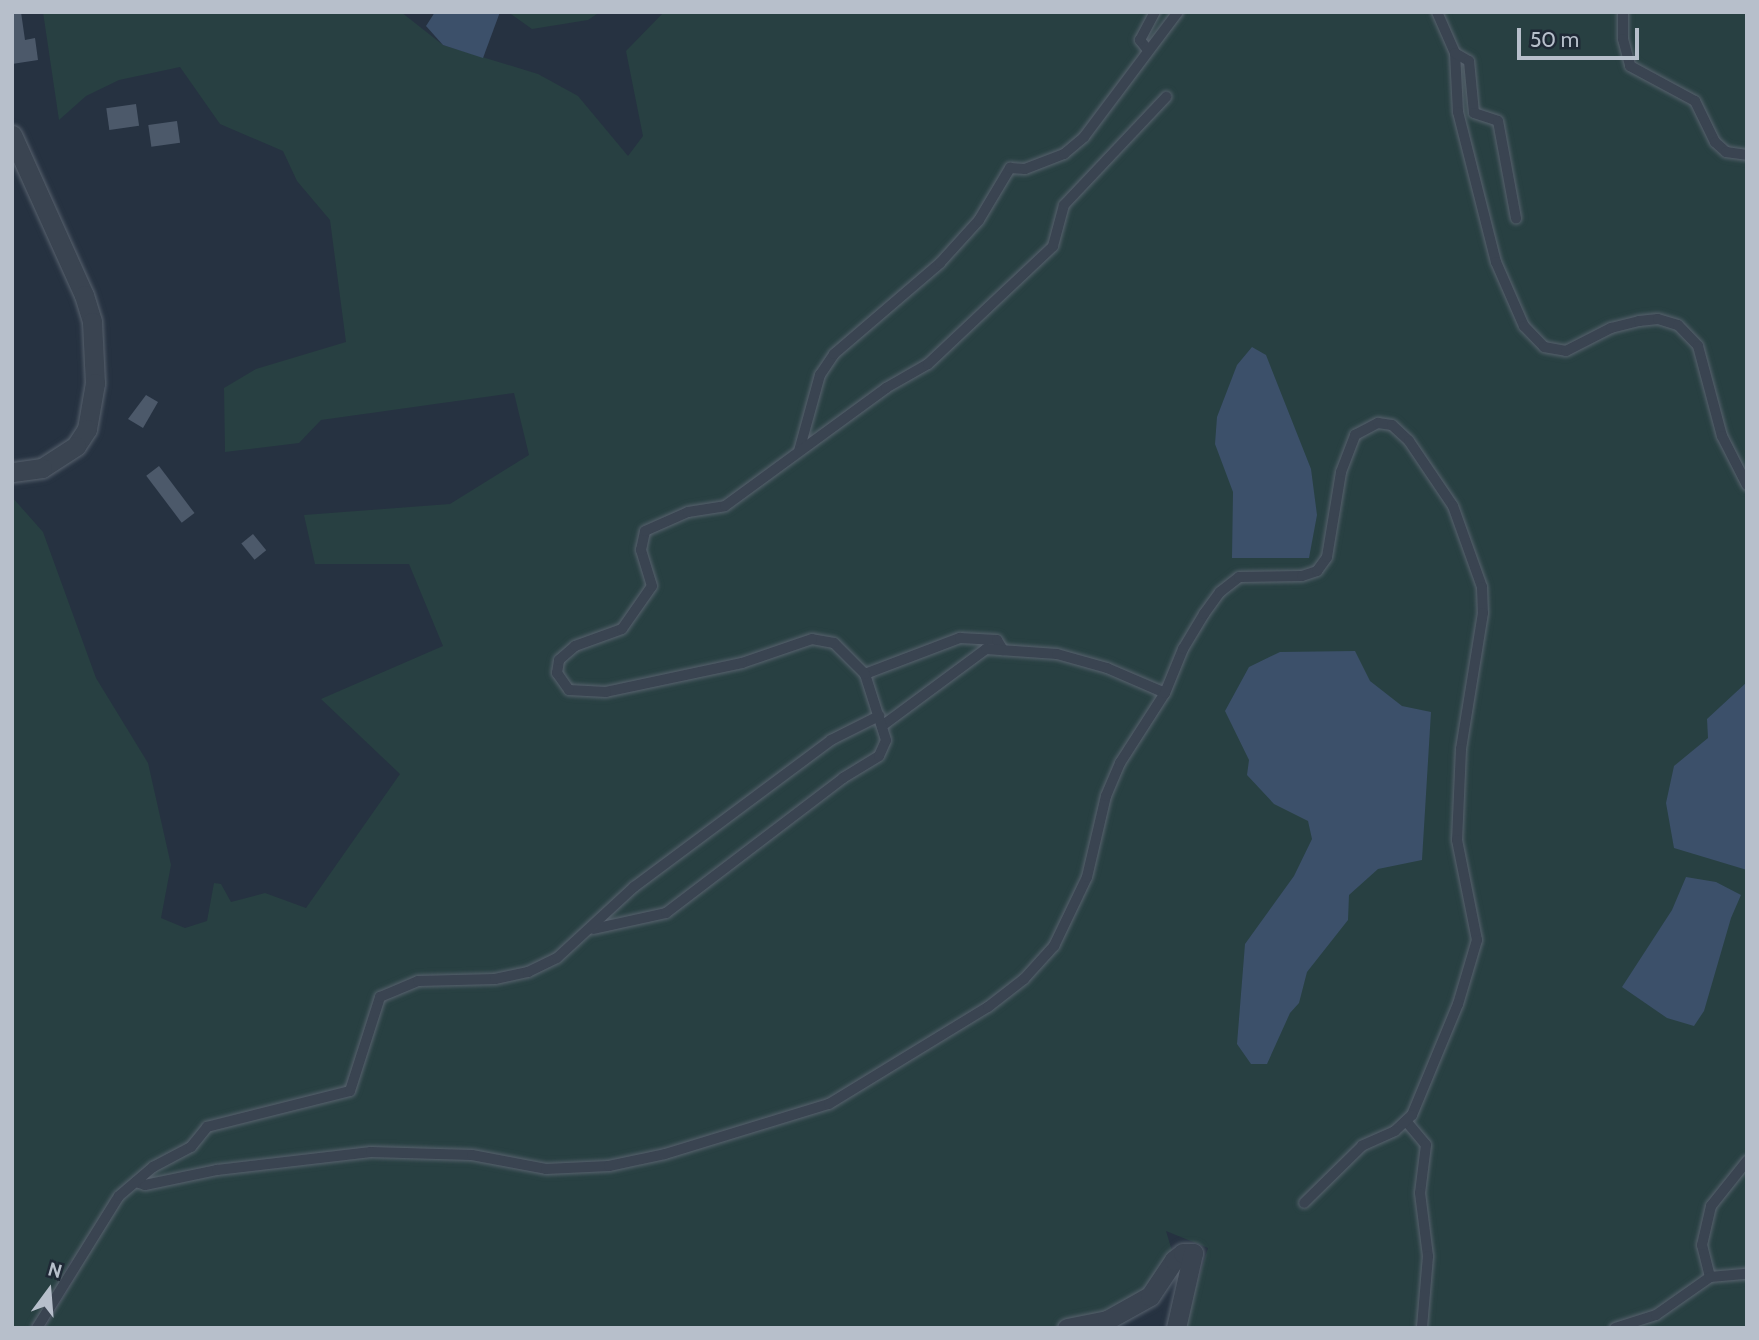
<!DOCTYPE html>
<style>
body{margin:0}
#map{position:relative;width:1759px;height:1340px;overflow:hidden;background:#263241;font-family:Cabin,sans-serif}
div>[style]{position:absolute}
.green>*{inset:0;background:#284042}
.water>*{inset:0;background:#3c506a}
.building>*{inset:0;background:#4c596a;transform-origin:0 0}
.roads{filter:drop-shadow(0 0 2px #58626e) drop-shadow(0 0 2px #58626e)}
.lane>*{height:10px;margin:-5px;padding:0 5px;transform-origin:5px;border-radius:5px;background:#3a4451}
.street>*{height:19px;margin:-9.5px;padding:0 9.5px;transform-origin:9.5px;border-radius:9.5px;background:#3a4451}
span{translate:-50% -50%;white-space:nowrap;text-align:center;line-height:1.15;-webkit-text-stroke:5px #1f2936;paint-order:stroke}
.frame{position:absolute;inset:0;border:14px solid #b7bfcb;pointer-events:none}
.north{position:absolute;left:14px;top:1256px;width:70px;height:70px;-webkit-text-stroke:5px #1f2936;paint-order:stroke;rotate:16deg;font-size:19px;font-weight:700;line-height:28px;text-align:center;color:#b7bfcb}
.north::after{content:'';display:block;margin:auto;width:24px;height:32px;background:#b7bfcb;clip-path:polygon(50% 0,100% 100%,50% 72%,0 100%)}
.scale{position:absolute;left:1517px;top:28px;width:122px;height:32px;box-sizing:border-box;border:4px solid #b7bfcb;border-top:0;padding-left:9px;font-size:21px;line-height:24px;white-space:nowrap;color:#b7bfcb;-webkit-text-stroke:5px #1f2936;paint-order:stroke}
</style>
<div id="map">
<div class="green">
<i style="clip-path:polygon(43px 12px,401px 12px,443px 45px,538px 74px,578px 96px,628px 156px,643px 136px,626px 51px,664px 12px,1747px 12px,1747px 1328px,1183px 1328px,1208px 1248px,1166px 1231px,1173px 1254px,1150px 1294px,1064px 1328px,45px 1328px,80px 1269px,71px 1260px,47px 1307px,29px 1328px,12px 1328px,12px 497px,43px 532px,96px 678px,148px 763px,171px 865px,161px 918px,185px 928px,207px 921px,214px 883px,221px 884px,231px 902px,265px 893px,306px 908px,400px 774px,321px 699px,443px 646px,409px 564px,315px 564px,304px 515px,450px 504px,529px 455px,514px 393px,321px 420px,299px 443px,225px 452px,224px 388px,256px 369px,346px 342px,330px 220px,297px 181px,283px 151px,220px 124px,180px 67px,119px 80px,86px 96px,59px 120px)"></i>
<i style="clip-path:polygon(508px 12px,600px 12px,588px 20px,532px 29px)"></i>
</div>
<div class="water">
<i style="clip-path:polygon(435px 12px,500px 12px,483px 58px,443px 45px,426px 26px)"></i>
<i style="clip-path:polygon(1252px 347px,1266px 355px,1311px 469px,1317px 515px,1309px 558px,1232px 558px,1233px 492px,1215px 444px,1217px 417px,1237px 365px)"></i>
<i style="clip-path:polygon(1355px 651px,1370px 681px,1402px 706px,1431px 712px,1422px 860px,1378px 869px,1349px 895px,1348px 920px,1307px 972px,1299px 1003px,1290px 1013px,1267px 1064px,1251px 1064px,1237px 1044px,1245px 944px,1294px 876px,1312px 839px,1308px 821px,1274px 804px,1247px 775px,1249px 760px,1225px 711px,1249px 667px,1280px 652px)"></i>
<i style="clip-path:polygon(1747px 682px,1747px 870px,1674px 848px,1666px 803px,1674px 766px,1708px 738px,1707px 719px)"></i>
<i style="clip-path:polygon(1686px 877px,1716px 882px,1741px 895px,1731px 918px,1704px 1011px,1694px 1026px,1667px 1018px,1622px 987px,1672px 910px)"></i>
</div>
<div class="building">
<i style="clip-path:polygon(12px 12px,21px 12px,25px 40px,35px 38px,38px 60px,12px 64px)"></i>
<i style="left:136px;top:104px;width:22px;height:30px;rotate:82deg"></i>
<i style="left:177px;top:121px;width:22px;height:29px;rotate:82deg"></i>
<i style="clip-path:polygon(146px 395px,158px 402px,143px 428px,128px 419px)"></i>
<i style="left:159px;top:466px;width:59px;height:16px;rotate:53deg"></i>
<i style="left:253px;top:534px;width:21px;height:15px;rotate:51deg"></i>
</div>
<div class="roads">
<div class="lane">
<i style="left:1437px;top:12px;width:45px;rotate:66.3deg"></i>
<i style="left:1455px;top:53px;width:59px;rotate:87.1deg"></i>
<i style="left:1458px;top:112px;width:155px;rotate:75.8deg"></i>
<i style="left:1496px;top:262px;width:70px;rotate:66.4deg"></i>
<i style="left:1524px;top:326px;width:29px;rotate:46deg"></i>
<i style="left:1544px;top:347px;width:22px;rotate:10deg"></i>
<i style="left:1566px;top:351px;width:51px;rotate:-27.1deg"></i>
<i style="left:1611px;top:328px;width:29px;rotate:-14deg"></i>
<i style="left:1639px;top:321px;width:19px;rotate:-6deg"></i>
<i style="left:1658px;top:319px;width:21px;rotate:17deg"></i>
<i style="left:1678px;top:325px;width:29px;rotate:46deg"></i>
<i style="left:1698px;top:346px;width:93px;rotate:75.1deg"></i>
<i style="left:1722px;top:436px;width:55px;rotate:63deg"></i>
<i style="left:1623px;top:12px;width:27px;rotate:90deg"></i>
<i style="left:1623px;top:39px;width:28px;rotate:75deg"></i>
<i style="left:1630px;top:66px;width:74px;rotate:28.3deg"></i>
<i style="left:1695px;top:101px;width:46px;rotate:64deg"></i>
<i style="left:1715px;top:142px;width:15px;rotate:42deg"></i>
<i style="left:1726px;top:152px;width:21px;rotate:8deg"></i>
<i style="left:1148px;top:50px;width:13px;rotate:-129deg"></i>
<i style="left:1140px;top:40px;width:32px;rotate:-62deg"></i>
<i style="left:1455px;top:53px;width:16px;rotate:30deg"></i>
<i style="left:1469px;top:61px;width:52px;rotate:84.5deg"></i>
<i style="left:1474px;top:113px;width:25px;rotate:18deg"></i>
<i style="left:1498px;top:121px;width:99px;rotate:79.5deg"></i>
<i style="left:799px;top:451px;width:79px;rotate:-74.6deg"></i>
<i style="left:820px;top:375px;width:25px;rotate:-56deg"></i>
<i style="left:834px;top:354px;width:140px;rotate:-40.6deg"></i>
<i style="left:940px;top:263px;width:58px;rotate:-47.8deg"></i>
<i style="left:979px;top:220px;width:61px;rotate:-59.2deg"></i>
<i style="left:1010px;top:168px;width:15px;rotate:4deg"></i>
<i style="left:1025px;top:169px;width:42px;rotate:-21deg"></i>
<i style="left:1064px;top:154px;width:26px;rotate:-40deg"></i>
<i style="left:1084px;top:137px;width:156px;rotate:-53.1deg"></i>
<i style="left:865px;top:674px;width:102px;rotate:-20.8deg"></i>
<i style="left:960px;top:638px;width:37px;rotate:3deg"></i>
<i style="left:997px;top:640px;width:12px;rotate:59deg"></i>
<i style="left:882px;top:726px;width:129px;rotate:-36.5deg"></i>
<i style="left:986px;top:649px;width:71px;rotate:4deg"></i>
<i style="left:1057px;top:654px;width:52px;rotate:15.6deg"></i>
<i style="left:1107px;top:668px;width:63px;rotate:23.3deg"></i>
<i style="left:593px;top:929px;width:75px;rotate:-12.4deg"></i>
<i style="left:666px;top:913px;width:223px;rotate:-37.3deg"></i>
<i style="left:843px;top:778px;width:42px;rotate:-31.4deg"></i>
<i style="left:879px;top:756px;width:17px;rotate:-66deg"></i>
<i style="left:886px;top:740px;width:69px;rotate:-107.7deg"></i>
<i style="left:865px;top:674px;width:44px;rotate:-135deg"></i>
<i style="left:834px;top:643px;width:22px;rotate:-170deg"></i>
<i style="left:812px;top:639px;width:74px;rotate:161.1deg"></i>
<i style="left:742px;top:663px;width:139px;rotate:168deg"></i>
<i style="left:606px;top:692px;width:37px;rotate:-177deg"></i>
<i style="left:569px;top:690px;width:21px;rotate:-125deg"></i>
<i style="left:557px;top:673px;width:13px;rotate:-81deg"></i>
<i style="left:559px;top:660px;width:21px;rotate:-41deg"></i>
<i style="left:575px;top:646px;width:50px;rotate:-19.9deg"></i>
<i style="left:622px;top:629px;width:52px;rotate:-55.1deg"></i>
<i style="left:652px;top:586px;width:38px;rotate:-107deg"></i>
<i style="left:641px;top:550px;width:19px;rotate:-78deg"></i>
<i style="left:645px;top:531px;width:47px;rotate:-23.8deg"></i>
<i style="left:688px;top:512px;width:37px;rotate:-9deg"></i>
<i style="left:725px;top:506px;width:200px;rotate:-36.2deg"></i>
<i style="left:886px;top:388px;width:48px;rotate:-29.7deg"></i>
<i style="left:928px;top:364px;width:172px;rotate:-43.3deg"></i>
<i style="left:1053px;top:246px;width:42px;rotate:-75deg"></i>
<i style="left:1064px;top:205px;width:149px;rotate:-46.6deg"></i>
<i style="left:1406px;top:1121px;width:31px;rotate:50deg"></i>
<i style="left:1426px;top:1145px;width:48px;rotate:97.1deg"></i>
<i style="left:1420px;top:1193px;width:64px;rotate:82.8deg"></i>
<i style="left:1428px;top:1256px;width:72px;rotate:94.8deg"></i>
<i style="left:136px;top:1182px;width:9px;rotate:18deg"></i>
<i style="left:145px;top:1185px;width:74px;rotate:-11.8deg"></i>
<i style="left:217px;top:1170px;width:155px;rotate:-6.7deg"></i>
<i style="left:371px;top:1152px;width:101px;rotate:1.7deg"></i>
<i style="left:472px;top:1155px;width:75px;rotate:10.7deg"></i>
<i style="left:546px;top:1169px;width:63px;rotate:-2.7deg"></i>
<i style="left:609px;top:1166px;width:57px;rotate:-12.1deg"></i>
<i style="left:665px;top:1154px;width:171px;rotate:-17deg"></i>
<i style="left:829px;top:1104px;width:186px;rotate:-31.4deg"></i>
<i style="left:988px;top:1007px;width:46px;rotate:-37.9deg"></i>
<i style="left:1024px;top:979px;width:45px;rotate:-47.7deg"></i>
<i style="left:1054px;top:946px;width:76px;rotate:-64.4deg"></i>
<i style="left:1087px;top:877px;width:83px;rotate:-76.8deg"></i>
<i style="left:1106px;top:796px;width:36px;rotate:-67deg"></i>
<i style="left:1120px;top:763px;width:83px;rotate:-57.3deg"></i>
<i style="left:1165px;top:693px;width:48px;rotate:-67.8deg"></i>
<i style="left:1183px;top:649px;width:41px;rotate:-59deg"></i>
<i style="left:1204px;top:614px;width:27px;rotate:-54deg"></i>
<i style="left:1220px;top:592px;width:24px;rotate:-38deg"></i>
<i style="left:1239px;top:577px;width:63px;rotate:-0.9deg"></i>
<i style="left:1302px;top:576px;width:16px;rotate:-18deg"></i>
<i style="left:1317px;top:571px;width:17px;rotate:-54deg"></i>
<i style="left:1327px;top:557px;width:86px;rotate:-80.6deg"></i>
<i style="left:1341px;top:472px;width:40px;rotate:-69deg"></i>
<i style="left:1355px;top:435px;width:26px;rotate:-28deg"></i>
<i style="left:1378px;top:423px;width:14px;rotate:8deg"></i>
<i style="left:1392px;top:425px;width:23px;rotate:43deg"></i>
<i style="left:1409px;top:441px;width:78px;rotate:55.9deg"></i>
<i style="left:1453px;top:506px;width:86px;rotate:70.3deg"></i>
<i style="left:1482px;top:587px;width:26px;rotate:88deg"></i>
<i style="left:1483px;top:613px;width:138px;rotate:99.2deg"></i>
<i style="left:1461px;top:749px;width:91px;rotate:92.5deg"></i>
<i style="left:1457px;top:840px;width:102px;rotate:78.7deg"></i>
<i style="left:1477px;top:940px;width:67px;rotate:106.5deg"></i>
<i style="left:1458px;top:1004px;width:120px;rotate:112.5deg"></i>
<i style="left:1412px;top:1115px;width:23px;rotate:137deg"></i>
<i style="left:1395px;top:1131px;width:36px;rotate:156deg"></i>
<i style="left:1362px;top:1146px;width:81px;rotate:135.5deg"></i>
<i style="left:1710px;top:1277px;width:33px;rotate:-104deg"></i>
<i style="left:1702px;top:1245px;width:40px;rotate:-77deg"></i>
<i style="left:1711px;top:1206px;width:58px;rotate:-51.3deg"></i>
<i style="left:37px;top:1328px;width:155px;rotate:-58.2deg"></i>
<i style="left:119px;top:1196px;width:45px;rotate:-40.5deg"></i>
<i style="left:153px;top:1167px;width:43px;rotate:-27.8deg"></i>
<i style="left:191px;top:1147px;width:26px;rotate:-51deg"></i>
<i style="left:207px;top:1127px;width:147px;rotate:-14.1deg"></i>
<i style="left:350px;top:1091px;width:99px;rotate:-72.3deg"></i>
<i style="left:380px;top:997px;width:41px;rotate:-22.8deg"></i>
<i style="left:418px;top:981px;width:77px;rotate:-1.5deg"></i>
<i style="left:495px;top:979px;width:34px;rotate:-12deg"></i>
<i style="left:528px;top:972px;width:32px;rotate:-26deg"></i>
<i style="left:557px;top:958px;width:105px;rotate:-42.7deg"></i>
<i style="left:634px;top:887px;width:246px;rotate:-36.7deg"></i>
<i style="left:831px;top:740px;width:54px;rotate:-26.6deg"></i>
<i style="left:1615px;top:1328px;width:43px;rotate:-17.6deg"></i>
<i style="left:1656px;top:1315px;width:66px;rotate:-35.1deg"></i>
<i style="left:1710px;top:1277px;width:37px;rotate:-5deg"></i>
</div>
<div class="street">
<i style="left:12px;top:135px;width:175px;rotate:65.8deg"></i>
<i style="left:84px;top:295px;width:28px;rotate:73deg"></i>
<i style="left:92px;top:322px;width:61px;rotate:87.2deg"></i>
<i style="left:95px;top:383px;width:47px;rotate:99.9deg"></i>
<i style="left:87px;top:429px;width:20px;rotate:123deg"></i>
<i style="left:76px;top:446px;width:40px;rotate:147.1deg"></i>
<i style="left:42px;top:468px;width:30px;rotate:172deg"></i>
<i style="left:1067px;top:1328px;width:41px;rotate:-11.3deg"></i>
<i style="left:1107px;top:1320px;width:49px;rotate:-29.2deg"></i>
<i style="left:1150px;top:1296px;width:43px;rotate:-56.3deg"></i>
<i style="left:1174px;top:1260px;width:11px;rotate:-38deg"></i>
<i style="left:1183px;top:1253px;width:10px"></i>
<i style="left:1193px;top:1253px;width:77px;rotate:102.8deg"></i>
</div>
</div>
<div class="frame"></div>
<div class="north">N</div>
<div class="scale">50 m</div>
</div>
